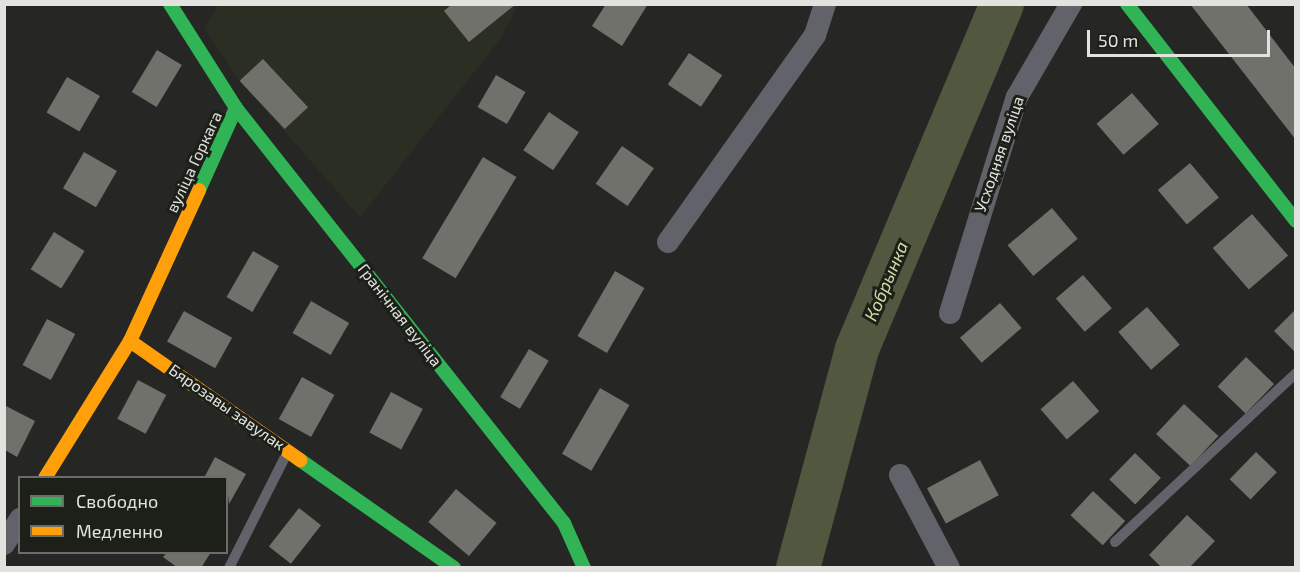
<!DOCTYPE html>
<meta charset="utf-8">
<style>
body{margin:0}
#map{position:relative;width:1300px;height:572px;overflow:hidden;background:#262724;font-family:"Exo 2",sans-serif}
div>[style]{position:absolute}
.built>*{inset:0;background:#2b2e23}
.river>*{height:44px;margin:-22px;padding:0 22px;transform-origin:22px;border-radius:22px;background:#52573f}
.building>*{inset:0;background:#6f716a;transform-origin:0 0}
.lane>*{height:10px;margin:-5px;padding:0 5px;transform-origin:5px;border-radius:5px;background:#62636a}
.street>*{height:22px;margin:-11px;padding:0 11px;transform-origin:11px;border-radius:11px;background:#62636a}
.fast>*{height:14px;margin:-7px;padding:0 7px;transform-origin:7px;border-radius:7px;background:#30b455}
.slow>*{height:14px;margin:-7px;padding:0 7px;transform-origin:7px;border-radius:7px;background:#ff9f0a}
span{translate:-50% -50%;white-space:nowrap;text-align:center;line-height:1.15;-webkit-text-stroke:6px #1d1f19;paint-order:stroke}
.street-label{font-size:16px;color:#e2e3df}
.water-label{font-size:18px;color:#d0dca8;font-style:italic}
.frame{position:absolute;inset:0;border:6px solid #e2e3df;pointer-events:none}
.legend{position:absolute;left:18px;top:476px;width:210px;height:78px;box-sizing:border-box;background:#1d1f19;border:2px solid #6c6d68;margin:0;padding:8px 10px;list-style:none;font-size:18px;color:#e2e3df}
.legend li{display:flex;align-items:center;gap:12px;height:30px}
.legend b{width:30px;border:2px solid #6c6d68}
.scale{position:absolute;left:1087px;top:30px;width:183px;height:27px;box-sizing:border-box;border:3px solid #e2e3df;border-top:0;padding-left:8px;font-size:18px;line-height:21px;white-space:nowrap;color:#e2e3df;-webkit-text-stroke:4px #1d1f19;paint-order:stroke}
</style>
<div id="map">
<div class="built">
<i style="clip-path:polygon(219px 5px,519px 5px,498px 42px,360px 217px,240px 81px,204px 28px)"></i>
</div>
<div class="river">
<i style="left:798px;top:568px;width:227px;rotate:-74.9deg"></i>
<i style="left:857px;top:349px;width:374px;rotate:-67.2deg"></i>
</div>
<div class="building">
<i style="clip-path:polygon(452px 4px,516px 4px,469px 42px,444px 11px)"></i>
<i style="clip-path:polygon(606px 4px,648px 4px,622px 46px,592px 26px)"></i>
<i style="clip-path:polygon(1190px 4px,1246px 4px,1296px 69px,1296px 140px)"></i>
<i style="left:157px;top:50px;width:29px;height:49px;rotate:31deg"></i>
<i style="left:689px;top:53px;width:40px;height:38px;rotate:34deg"></i>
<i style="left:263px;top:59px;width:66px;height:32px;rotate:47deg"></i>
<i style="left:496px;top:75px;width:34px;height:37px;rotate:30deg"></i>
<i style="left:67px;top:77px;width:38px;height:41px;rotate:30deg"></i>
<i style="left:1132px;top:93px;width:41px;height:47px;rotate:49deg"></i>
<i style="left:549px;top:112px;width:36px;height:46px;rotate:34deg"></i>
<i style="left:622px;top:146px;width:39px;height:46px;rotate:35deg"></i>
<i style="left:84px;top:152px;width:38px;height:42px;rotate:30deg"></i>
<i style="left:483px;top:157px;width:39px;height:118px;rotate:31deg"></i>
<i style="left:1190px;top:163px;width:45px;height:42px;rotate:50deg"></i>
<i style="left:1052px;top:208px;width:40px;height:58px;rotate:50deg"></i>
<i style="left:1252px;top:214px;width:55px;height:52px;rotate:49deg"></i>
<i style="left:54px;top:232px;width:36px;height:44px;rotate:32deg"></i>
<i style="left:253px;top:251px;width:30px;height:53px;rotate:30deg"></i>
<i style="left:615px;top:271px;width:34px;height:75px;rotate:30deg"></i>
<i style="left:1083px;top:275px;width:44px;height:36px;rotate:49deg"></i>
<i style="left:311px;top:301px;width:44px;height:37px;rotate:30deg"></i>
<i style="left:1000px;top:303px;width:33px;height:53px;rotate:49deg"></i>
<i style="left:1147px;top:307px;width:50px;height:38px;rotate:49deg"></i>
<i style="clip-path:polygon(1296px 309px,1296px 353px,1274px 331px)"></i>
<i style="left:184px;top:311px;width:55px;height:35px;rotate:29deg"></i>
<i style="left:47px;top:319px;width:32px;height:52px;rotate:28deg"></i>
<i style="left:529px;top:349px;width:23px;height:56px;rotate:31deg"></i>
<i style="left:1246px;top:357px;width:39px;height:41px;rotate:44deg"></i>
<i style="left:302px;top:377px;width:37px;height:48px;rotate:29deg"></i>
<i style="left:138px;top:380px;width:32px;height:44px;rotate:28deg"></i>
<i style="left:1073px;top:381px;width:40px;height:43px;rotate:49deg"></i>
<i style="left:600px;top:388px;width:34px;height:76px;rotate:30deg"></i>
<i style="left:391px;top:392px;width:36px;height:46px;rotate:28deg"></i>
<i style="left:1184px;top:404px;width:47px;height:41px;rotate:43deg"></i>
<i style="clip-path:polygon(6px 406px,35px 421px,17px 457px,5px 450px)"></i>
<i style="left:1256px;top:452px;width:29px;height:38px;rotate:44deg"></i>
<i style="left:1135px;top:453px;width:36px;height:37px;rotate:44deg"></i>
<i style="clip-path:polygon(215px 457px,246px 474px,229px 504px,226px 478px,204px 478px)"></i>
<i style="left:980px;top:460px;width:40px;height:60px;rotate:62deg"></i>
<i style="left:456px;top:489px;width:53px;height:43px;rotate:40deg"></i>
<i style="left:1093px;top:491px;width:44px;height:33px;rotate:43deg"></i>
<i style="left:299px;top:508px;width:28px;height:49px;rotate:38deg"></i>
<i style="clip-path:polygon(1187px 515px,1215px 541px,1189px 568px,1162px 568px,1149px 555px)"></i>
<i style="clip-path:polygon(167px 552px,211px 552px,201px 568px,178px 568px,163px 557px)"></i>
</div>
<div class="lane">
<i style="left:1115px;top:542px;width:248px;rotate:-43deg"></i>
<i style="left:229px;top:568px;width:129px;rotate:-63.2deg"></i>
</div>
<div class="street">
<i style="left:668px;top:242px;width:254px;rotate:-54.6deg"></i>
<i style="left:815px;top:35px;width:33px;rotate:-72deg"></i>
<i style="left:950px;top:313px;width:226px;rotate:-72.8deg"></i>
<i style="left:1017px;top:97px;width:108px;rotate:-59.9deg"></i>
<i style="left:900px;top:475px;width:105px;rotate:62.2deg"></i>
<i style="left:4px;top:544px;width:30px;rotate:-57deg"></i>
</div>
<div class="fast">
<i style="left:170px;top:4px;width:123px;rotate:57.6deg"></i>
<i style="left:236px;top:108px;width:90px;rotate:114.3deg"></i>
<i style="left:1127px;top:4px;width:275px;rotate:52.1deg"></i>
<i style="left:236px;top:108px;width:529px;rotate:51.68deg"></i>
<i style="left:564px;top:523px;width:49px;rotate:66deg"></i>
<i style="left:300px;top:460px;width:188px;rotate:35deg"></i>
</div>
<div class="slow">
<i style="left:130px;top:341px;width:208px;rotate:35deg"></i>
<i style="left:45px;top:478px;width:161px;rotate:-58.2deg"></i>
<i style="left:130px;top:341px;width:166px;rotate:-65.4deg"></i>
</div>
<div class="street-label">
<span style="left:999px;top:154px;rotate:-71deg">Усходняя вуліца</span>
<span style="left:194px;top:162px;rotate:-65deg">вуліца Горкага</span>
<span style="left:400px;top:315px;rotate:52deg">Гранічная вуліца</span>
<span style="left:227px;top:407px;rotate:35deg">Бярозавы завулак</span>
</div>
<div class="water-label">
<span style="left:886px;top:281px;rotate:-67deg">Кобрынка</span>
</div>
<div class="frame"></div>
<ul class="legend">
<li><b style="height:8px;background:#30b455"></b>Свободно</li>
<li><b style="height:8px;background:#ff9f0a"></b>Медленно</li>
</ul>
<div class="scale">50 m</div>
</div>
